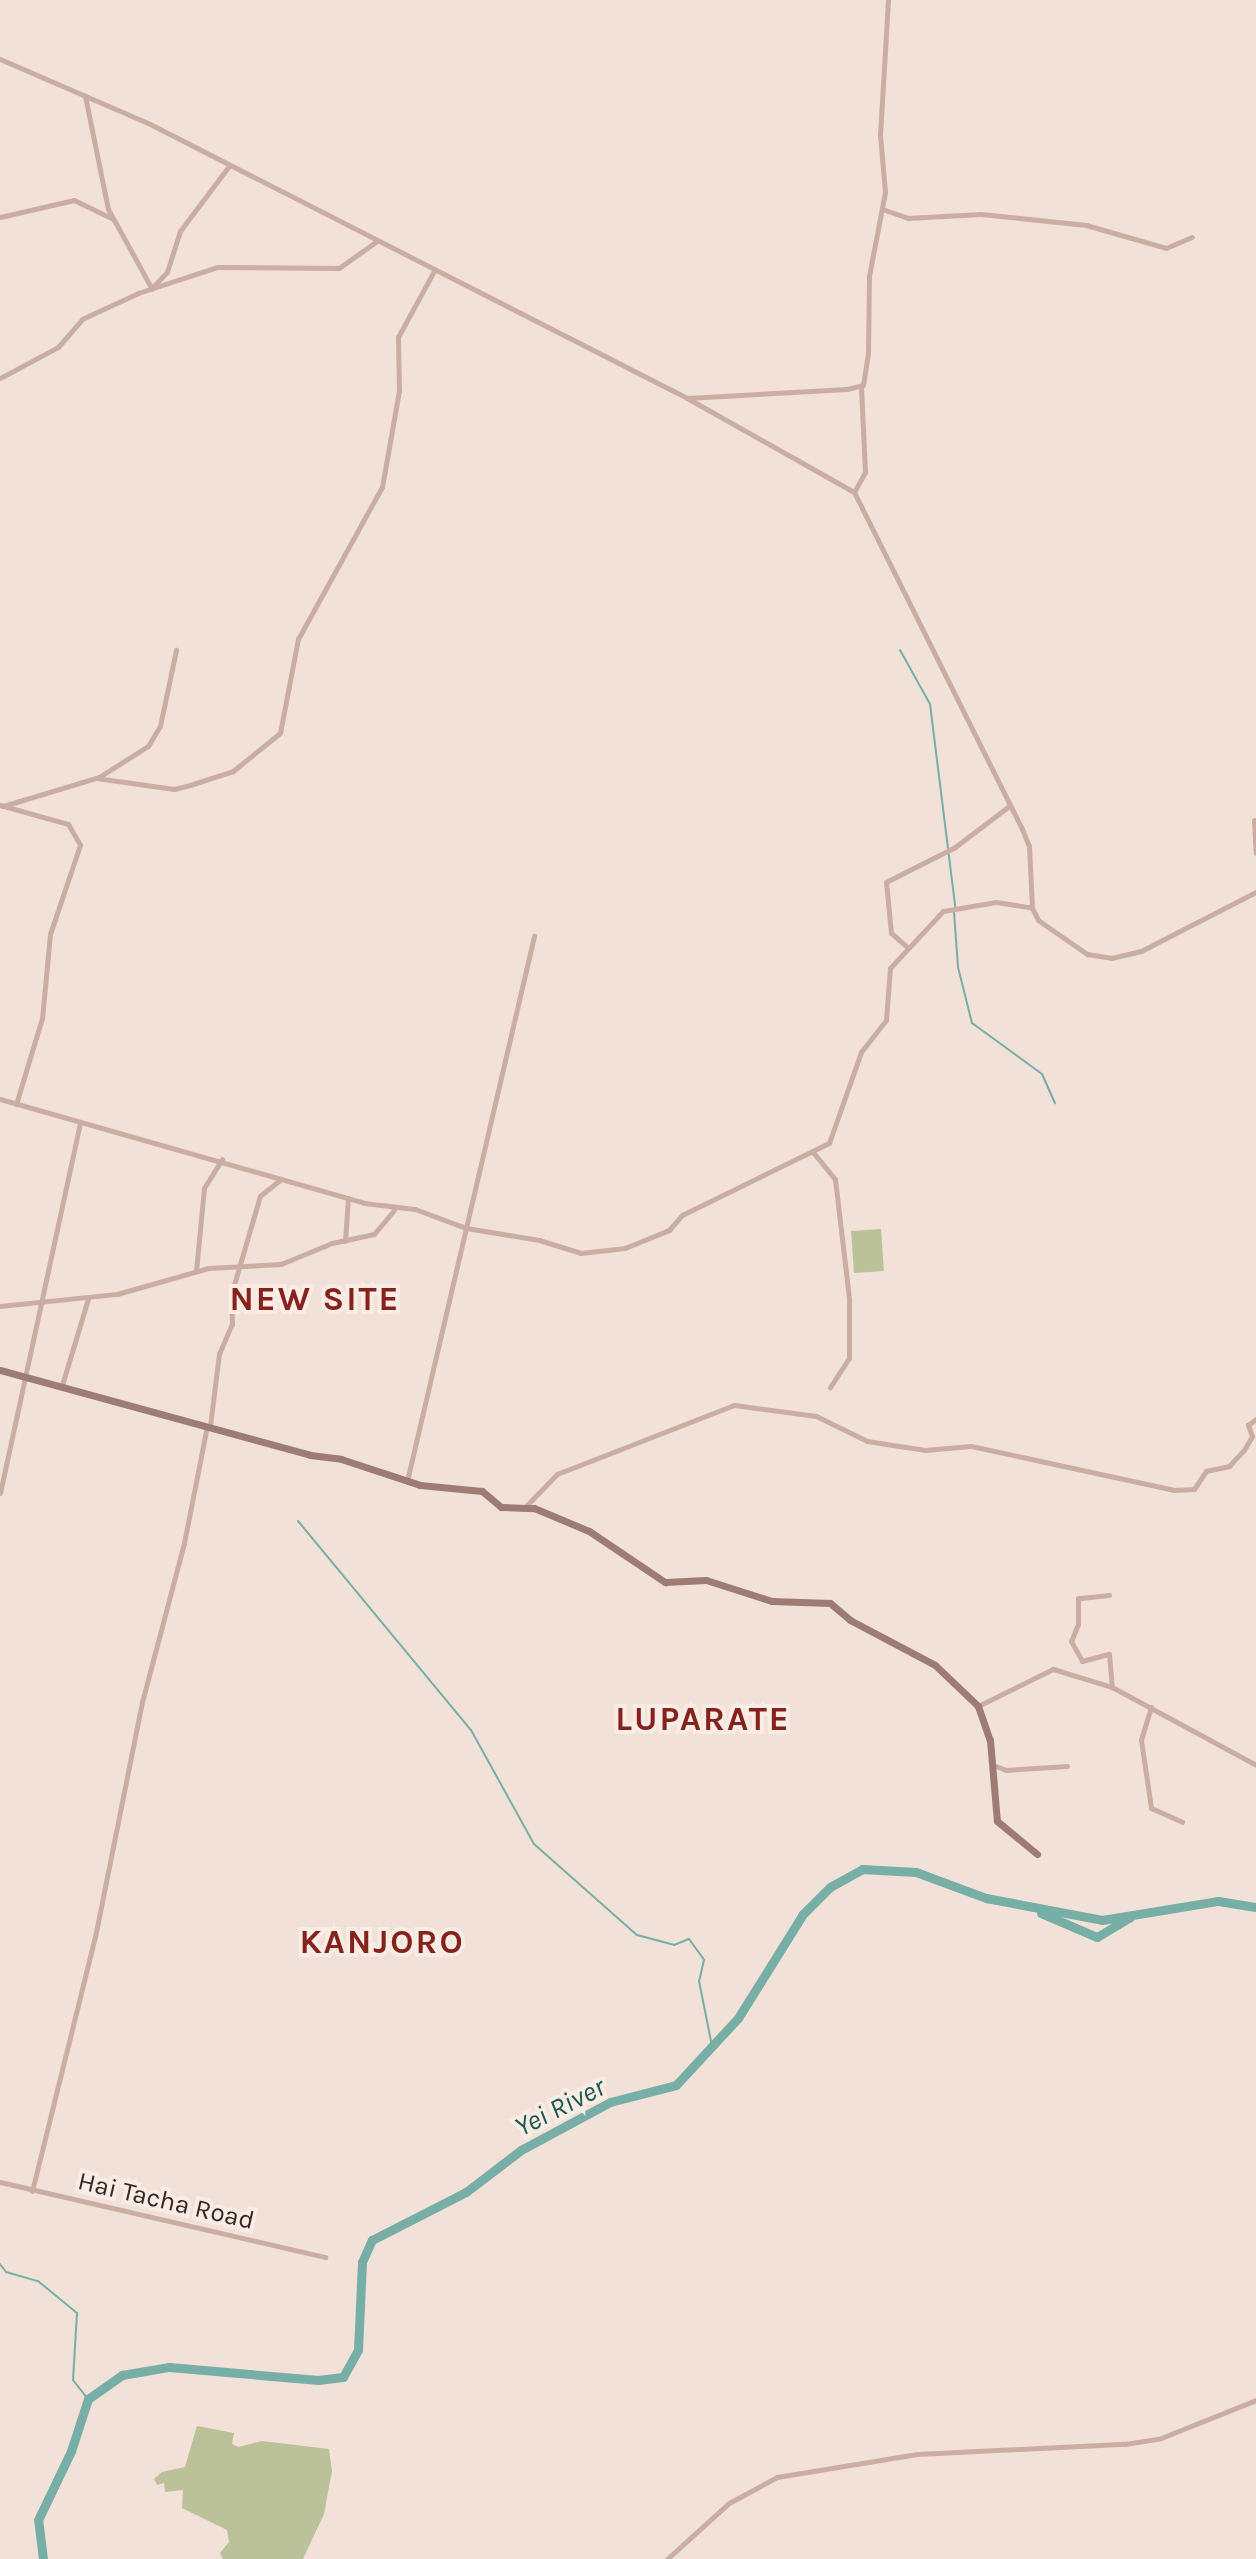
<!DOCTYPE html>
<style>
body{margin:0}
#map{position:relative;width:1256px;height:2559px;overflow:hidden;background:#f2e1d8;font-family:Karla,sans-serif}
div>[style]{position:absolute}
.green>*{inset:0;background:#bbc198;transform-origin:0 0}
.stream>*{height:2px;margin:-1px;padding:0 1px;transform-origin:1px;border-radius:1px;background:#77afa6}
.river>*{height:9px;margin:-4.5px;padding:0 4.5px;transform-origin:4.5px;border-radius:4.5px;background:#77afa6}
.street>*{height:5px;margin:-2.5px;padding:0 2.5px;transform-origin:2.5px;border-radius:2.5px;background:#caaea4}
.secondary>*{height:7px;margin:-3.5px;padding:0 3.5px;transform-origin:3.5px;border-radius:3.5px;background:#9d7c75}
span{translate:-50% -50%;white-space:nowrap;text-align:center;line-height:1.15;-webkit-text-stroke:8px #f9ece4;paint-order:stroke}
.street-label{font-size:26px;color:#352826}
.water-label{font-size:28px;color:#1b574f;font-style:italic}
.district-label{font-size:34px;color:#85221d;font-weight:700;letter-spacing:2px}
</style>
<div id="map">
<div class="green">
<i style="left:881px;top:1229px;width:42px;height:30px;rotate:86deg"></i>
<i style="clip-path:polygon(197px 2426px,234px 2433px,232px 2444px,238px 2447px,262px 2441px,329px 2449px,332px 2471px,324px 2514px,303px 2559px,223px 2559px,220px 2553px,229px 2542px,227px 2530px,182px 2508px,183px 2490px,165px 2492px,164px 2483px,157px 2485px,154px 2479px,162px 2472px,185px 2467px)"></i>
</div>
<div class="stream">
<i style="left:900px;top:650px;width:62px;rotate:60.9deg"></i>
<i style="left:930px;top:704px;width:204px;rotate:82.9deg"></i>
<i style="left:954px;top:912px;width:55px;rotate:85.8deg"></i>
<i style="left:958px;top:967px;width:58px;rotate:76deg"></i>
<i style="left:972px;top:1023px;width:87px;rotate:36.1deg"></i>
<i style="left:1042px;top:1074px;width:32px;rotate:66deg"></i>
<i style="left:298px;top:1521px;width:271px;rotate:50.4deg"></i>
<i style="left:471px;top:1730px;width:130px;rotate:61.1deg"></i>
<i style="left:534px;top:1844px;width:137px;rotate:41.5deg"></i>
<i style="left:637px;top:1935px;width:38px;rotate:15deg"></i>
<i style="left:674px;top:1945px;width:16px;rotate:-22deg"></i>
<i style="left:689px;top:1939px;width:26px;rotate:54deg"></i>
<i style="left:704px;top:1960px;width:22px;rotate:103deg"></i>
<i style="left:699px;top:1981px;width:66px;rotate:78.7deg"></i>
<i style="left:0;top:2264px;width:10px;rotate:53deg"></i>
<i style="left:6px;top:2272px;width:33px;rotate:16deg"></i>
<i style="left:38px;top:2281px;width:50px;rotate:39.4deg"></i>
<i style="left:77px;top:2313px;width:67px;rotate:93.4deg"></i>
<i style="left:73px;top:2380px;width:24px;rotate:52deg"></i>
</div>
<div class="river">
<i style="left:1041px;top:1913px;width:61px;rotate:23.2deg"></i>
<i style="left:1097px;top:1937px;width:39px;rotate:-31deg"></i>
<i style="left:43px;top:2559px;width:39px;rotate:-97deg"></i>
<i style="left:38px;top:2520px;width:76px;rotate:-64.4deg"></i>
<i style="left:71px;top:2451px;width:55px;rotate:-71.9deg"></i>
<i style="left:88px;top:2399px;width:42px;rotate:-35.2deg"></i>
<i style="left:122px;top:2375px;width:48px;rotate:-9.7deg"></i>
<i style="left:169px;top:2367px;width:150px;rotate:5deg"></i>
<i style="left:318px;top:2380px;width:25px;rotate:-7deg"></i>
<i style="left:343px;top:2377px;width:31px;rotate:-61deg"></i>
<i style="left:358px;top:2350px;width:88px;rotate:-87.4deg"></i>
<i style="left:362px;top:2262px;width:24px;rotate:-66deg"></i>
<i style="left:372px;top:2240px;width:106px;rotate:-27.1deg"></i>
<i style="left:466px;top:2192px;width:69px;rotate:-37.4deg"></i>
<i style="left:521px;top:2150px;width:101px;rotate:-28.3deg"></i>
<i style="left:610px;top:2102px;width:68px;rotate:-14.4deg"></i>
<i style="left:676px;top:2085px;width:91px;rotate:-47.2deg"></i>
<i style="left:738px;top:2018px;width:123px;rotate:-58deg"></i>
<i style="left:803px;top:1914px;width:38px;rotate:-45deg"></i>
<i style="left:830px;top:1887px;width:37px;rotate:-29deg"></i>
<i style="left:862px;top:1869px;width:54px;rotate:3.2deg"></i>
<i style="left:916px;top:1872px;width:75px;rotate:20.4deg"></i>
<i style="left:986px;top:1898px;width:118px;rotate:10.7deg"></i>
<i style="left:1102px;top:1920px;width:118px;rotate:-9.3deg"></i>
<i style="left:1218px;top:1901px;width:38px;rotate:9deg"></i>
</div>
<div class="street">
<i style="left:0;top:59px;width:163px;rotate:23.4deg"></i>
<i style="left:150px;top:124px;width:603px;rotate:27.03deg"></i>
<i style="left:687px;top:398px;width:160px;rotate:-3.2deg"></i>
<i style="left:847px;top:389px;width:16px;rotate:-14deg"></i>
<i style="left:863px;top:385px;width:32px;rotate:-81deg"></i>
<i style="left:868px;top:353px;width:77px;rotate:-89.3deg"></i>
<i style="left:869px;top:276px;width:86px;rotate:-79.2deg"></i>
<i style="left:885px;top:192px;width:57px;rotate:-95deg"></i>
<i style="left:880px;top:135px;width:135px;rotate:-86.6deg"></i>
<i style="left:85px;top:96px;width:115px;rotate:78.5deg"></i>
<i style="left:108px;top:209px;width:91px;rotate:61.2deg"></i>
<i style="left:882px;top:209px;width:28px;rotate:19deg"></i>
<i style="left:908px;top:218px;width:73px;rotate:-3.1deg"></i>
<i style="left:981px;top:214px;width:106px;rotate:6deg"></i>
<i style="left:1086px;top:225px;width:83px;rotate:16deg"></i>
<i style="left:1166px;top:248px;width:28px;rotate:-23deg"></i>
<i style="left:0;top:217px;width:76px;rotate:-12.9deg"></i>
<i style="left:74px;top:200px;width:43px;rotate:26deg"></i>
<i style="left:152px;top:288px;width:22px;rotate:-47deg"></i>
<i style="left:167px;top:272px;width:43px;rotate:-72.4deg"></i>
<i style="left:180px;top:231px;width:81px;rotate:-53deg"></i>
<i style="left:0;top:378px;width:66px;rotate:-28.1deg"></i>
<i style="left:58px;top:347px;width:37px;rotate:-49deg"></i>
<i style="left:82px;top:319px;width:62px;rotate:-24.9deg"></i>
<i style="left:138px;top:293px;width:83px;rotate:-18.2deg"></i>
<i style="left:217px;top:267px;width:122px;rotate:0.5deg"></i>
<i style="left:339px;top:268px;width:47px;rotate:-35.4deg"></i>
<i style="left:687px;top:398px;width:192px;rotate:29.4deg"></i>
<i style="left:854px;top:492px;width:377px;rotate:63.5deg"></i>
<i style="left:1022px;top:829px;width:18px;rotate:68deg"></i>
<i style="left:1029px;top:846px;width:62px;rotate:87.2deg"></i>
<i style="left:1032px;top:908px;width:13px;rotate:63deg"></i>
<i style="left:1038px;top:920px;width:60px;rotate:34.8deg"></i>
<i style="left:1087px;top:954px;width:24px;rotate:9deg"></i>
<i style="left:1111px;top:958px;width:31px;rotate:-13deg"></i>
<i style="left:1141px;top:951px;width:129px;rotate:-27.2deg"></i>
<i style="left:854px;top:492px;width:23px;rotate:-61deg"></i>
<i style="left:865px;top:472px;width:85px;rotate:-92.7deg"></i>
<i style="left:96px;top:778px;width:79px;rotate:8deg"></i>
<i style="left:174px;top:789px;width:16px;rotate:-14deg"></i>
<i style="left:190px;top:785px;width:45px;rotate:-18deg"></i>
<i style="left:233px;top:771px;width:60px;rotate:-39deg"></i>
<i style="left:280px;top:733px;width:96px;rotate:-79.2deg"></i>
<i style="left:298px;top:639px;width:174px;rotate:-61.1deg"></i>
<i style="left:382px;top:487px;width:97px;rotate:-80deg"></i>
<i style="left:399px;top:391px;width:54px;rotate:-91.1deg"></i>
<i style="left:398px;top:337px;width:77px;rotate:-61.4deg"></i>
<i style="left:0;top:805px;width:71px;rotate:15.6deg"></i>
<i style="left:68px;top:824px;width:24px;rotate:60deg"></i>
<i style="left:80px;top:845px;width:94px;rotate:108.6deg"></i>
<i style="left:50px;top:934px;width:84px;rotate:95.4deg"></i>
<i style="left:42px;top:1018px;width:90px;rotate:106.8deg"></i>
<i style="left:3px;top:806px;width:100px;rotate:-16.8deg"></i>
<i style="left:99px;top:777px;width:58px;rotate:-32.3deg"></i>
<i style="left:148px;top:746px;width:23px;rotate:-59deg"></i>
<i style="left:160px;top:726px;width:78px;rotate:-78.1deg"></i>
<i style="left:1254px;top:820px;width:33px;rotate:87deg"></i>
<i style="left:906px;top:946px;width:20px;rotate:-139deg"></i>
<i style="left:891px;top:933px;width:51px;rotate:-95.6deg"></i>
<i style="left:886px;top:882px;width:77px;rotate:-26.9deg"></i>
<i style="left:955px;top:847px;width:68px;rotate:-37.2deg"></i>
<i style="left:0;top:1099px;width:379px;rotate:15.9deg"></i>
<i style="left:364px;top:1203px;width:51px;rotate:6.7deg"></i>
<i style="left:415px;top:1209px;width:54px;rotate:20.4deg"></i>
<i style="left:466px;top:1228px;width:74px;rotate:9.3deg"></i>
<i style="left:539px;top:1240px;width:44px;rotate:17.2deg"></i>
<i style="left:581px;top:1253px;width:44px;rotate:-6.5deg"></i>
<i style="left:625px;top:1248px;width:48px;rotate:-22.2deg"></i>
<i style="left:669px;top:1230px;width:20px;rotate:-49deg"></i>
<i style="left:682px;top:1215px;width:164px;rotate:-26.1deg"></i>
<i style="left:829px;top:1143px;width:96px;rotate:-70.6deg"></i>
<i style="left:861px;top:1052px;width:41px;rotate:-52deg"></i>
<i style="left:886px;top:1020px;width:52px;rotate:-85.6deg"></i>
<i style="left:890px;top:968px;width:78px;rotate:-47.1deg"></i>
<i style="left:943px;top:911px;width:54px;rotate:-9.6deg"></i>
<i style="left:996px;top:902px;width:36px;rotate:9deg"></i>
<i style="left:813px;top:1152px;width:35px;rotate:51deg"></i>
<i style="left:835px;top:1179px;width:121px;rotate:83.3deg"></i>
<i style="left:849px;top:1299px;width:59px;rotate:90deg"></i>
<i style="left:849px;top:1358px;width:35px;rotate:123deg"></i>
<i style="left:345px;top:1241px;width:43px;rotate:-86deg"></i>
<i style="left:196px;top:1271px;width:83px;rotate:-84.5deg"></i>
<i style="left:204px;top:1188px;width:34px;rotate:-58deg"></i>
<i style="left:0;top:1306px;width:118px;rotate:-5.9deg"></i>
<i style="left:117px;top:1294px;width:95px;rotate:-15.9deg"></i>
<i style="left:208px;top:1268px;width:73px;rotate:-3.1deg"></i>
<i style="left:281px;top:1264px;width:55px;rotate:-22.4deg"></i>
<i style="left:332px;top:1243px;width:43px;rotate:-12.1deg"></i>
<i style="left:374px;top:1234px;width:31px;rotate:-50deg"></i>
<i style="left:62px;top:1385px;width:90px;rotate:-73.2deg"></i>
<i style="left:210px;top:1426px;width:73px;rotate:-82.9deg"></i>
<i style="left:219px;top:1354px;width:33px;rotate:-67deg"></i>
<i style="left:232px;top:1324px;width:29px;rotate:-92deg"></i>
<i style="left:231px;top:1295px;width:103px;rotate:-73.7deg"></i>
<i style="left:260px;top:1196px;width:27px;rotate:-39deg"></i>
<i style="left:407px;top:1481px;width:560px;rotate:-76.88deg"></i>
<i style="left:0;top:1493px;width:379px;rotate:-77.8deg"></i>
<i style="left:525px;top:1507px;width:46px;rotate:-45.9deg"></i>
<i style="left:557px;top:1474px;width:190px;rotate:-21.3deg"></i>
<i style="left:734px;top:1405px;width:83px;rotate:7.6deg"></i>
<i style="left:816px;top:1416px;width:57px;rotate:26.1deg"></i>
<i style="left:867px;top:1441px;width:59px;rotate:8.8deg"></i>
<i style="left:925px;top:1450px;width:46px;rotate:-5deg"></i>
<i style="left:971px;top:1446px;width:208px;rotate:12.2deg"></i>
<i style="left:1174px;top:1490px;width:20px;rotate:-3deg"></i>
<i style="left:1194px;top:1489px;width:22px;rotate:-56deg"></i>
<i style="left:1206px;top:1471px;width:24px;rotate:-12deg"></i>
<i style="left:1229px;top:1466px;width:22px;rotate:-47deg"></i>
<i style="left:1244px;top:1450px;width:16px;rotate:-60deg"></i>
<i style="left:1252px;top:1436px;width:12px;rotate:-110deg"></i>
<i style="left:1248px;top:1425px;width:10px;rotate:-37deg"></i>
<i style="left:1109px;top:1595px;width:31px;rotate:174deg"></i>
<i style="left:1078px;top:1598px;width:26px;rotate:90deg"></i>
<i style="left:1078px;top:1624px;width:18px;rotate:112deg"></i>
<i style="left:1071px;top:1641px;width:23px;rotate:61deg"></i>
<i style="left:1082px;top:1661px;width:28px;rotate:-15deg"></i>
<i style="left:1109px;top:1654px;width:33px;rotate:85deg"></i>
<i style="left:978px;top:1706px;width:84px;rotate:-26.3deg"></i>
<i style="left:1053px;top:1669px;width:62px;rotate:17deg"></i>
<i style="left:1112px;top:1687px;width:164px;rotate:28.4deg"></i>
<i style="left:1151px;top:1707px;width:34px;rotate:107deg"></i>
<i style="left:1141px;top:1740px;width:69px;rotate:81.6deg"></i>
<i style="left:1151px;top:1808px;width:34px;rotate:24deg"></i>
<i style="left:993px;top:1765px;width:14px;rotate:21deg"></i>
<i style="left:1006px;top:1770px;width:61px;rotate:-3.8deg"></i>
<i style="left:0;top:2182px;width:334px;rotate:13deg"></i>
<i style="left:32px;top:2191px;width:262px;rotate:-76.1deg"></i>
<i style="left:95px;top:1937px;width:240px;rotate:-78.7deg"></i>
<i style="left:142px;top:1702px;width:164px;rotate:-75.2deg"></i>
<i style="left:184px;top:1543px;width:119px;rotate:-78.9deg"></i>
<i style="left:667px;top:2559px;width:84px;rotate:-42.1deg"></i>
<i style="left:729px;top:2503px;width:55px;rotate:-28.4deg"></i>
<i style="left:777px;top:2477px;width:142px;rotate:-9.3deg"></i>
<i style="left:917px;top:2454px;width:208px;rotate:-2.8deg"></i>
<i style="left:1125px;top:2444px;width:36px;rotate:-9deg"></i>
<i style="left:1161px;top:2438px;width:102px;rotate:-21.8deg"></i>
</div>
<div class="secondary">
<i style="left:0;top:1370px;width:321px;rotate:15.3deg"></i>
<i style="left:310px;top:1455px;width:31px;rotate:7deg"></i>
<i style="left:341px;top:1459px;width:83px;rotate:18.2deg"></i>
<i style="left:420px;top:1485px;width:62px;rotate:5.5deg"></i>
<i style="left:482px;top:1491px;width:25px;rotate:40deg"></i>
<i style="left:501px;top:1507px;width:33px;rotate:2deg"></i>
<i style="left:534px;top:1508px;width:60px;rotate:22.7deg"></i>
<i style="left:589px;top:1531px;width:92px;rotate:33.9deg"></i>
<i style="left:665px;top:1582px;width:41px;rotate:-2.8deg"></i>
<i style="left:706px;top:1580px;width:69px;rotate:17.7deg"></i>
<i style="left:772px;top:1601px;width:58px;rotate:2deg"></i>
<i style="left:830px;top:1603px;width:26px;rotate:40deg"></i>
<i style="left:850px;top:1620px;width:96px;rotate:27.9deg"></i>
<i style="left:935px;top:1665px;width:59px;rotate:43.6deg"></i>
<i style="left:978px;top:1706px;width:36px;rotate:71deg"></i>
<i style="left:990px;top:1740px;width:81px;rotate:85.1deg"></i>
<i style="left:997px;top:1821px;width:52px;rotate:39.5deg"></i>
</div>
<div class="street-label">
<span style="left:166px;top:2201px;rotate:13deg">Hai Tacha Road</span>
</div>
<div class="water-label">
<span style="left:560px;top:2107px;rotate:-27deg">Yei River</span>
</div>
<div class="district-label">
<span style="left:315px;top:1300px">NEW SITE</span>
<span style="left:703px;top:1720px">LUPARATE</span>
<span style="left:382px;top:1943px">KANJORO</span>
</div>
</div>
